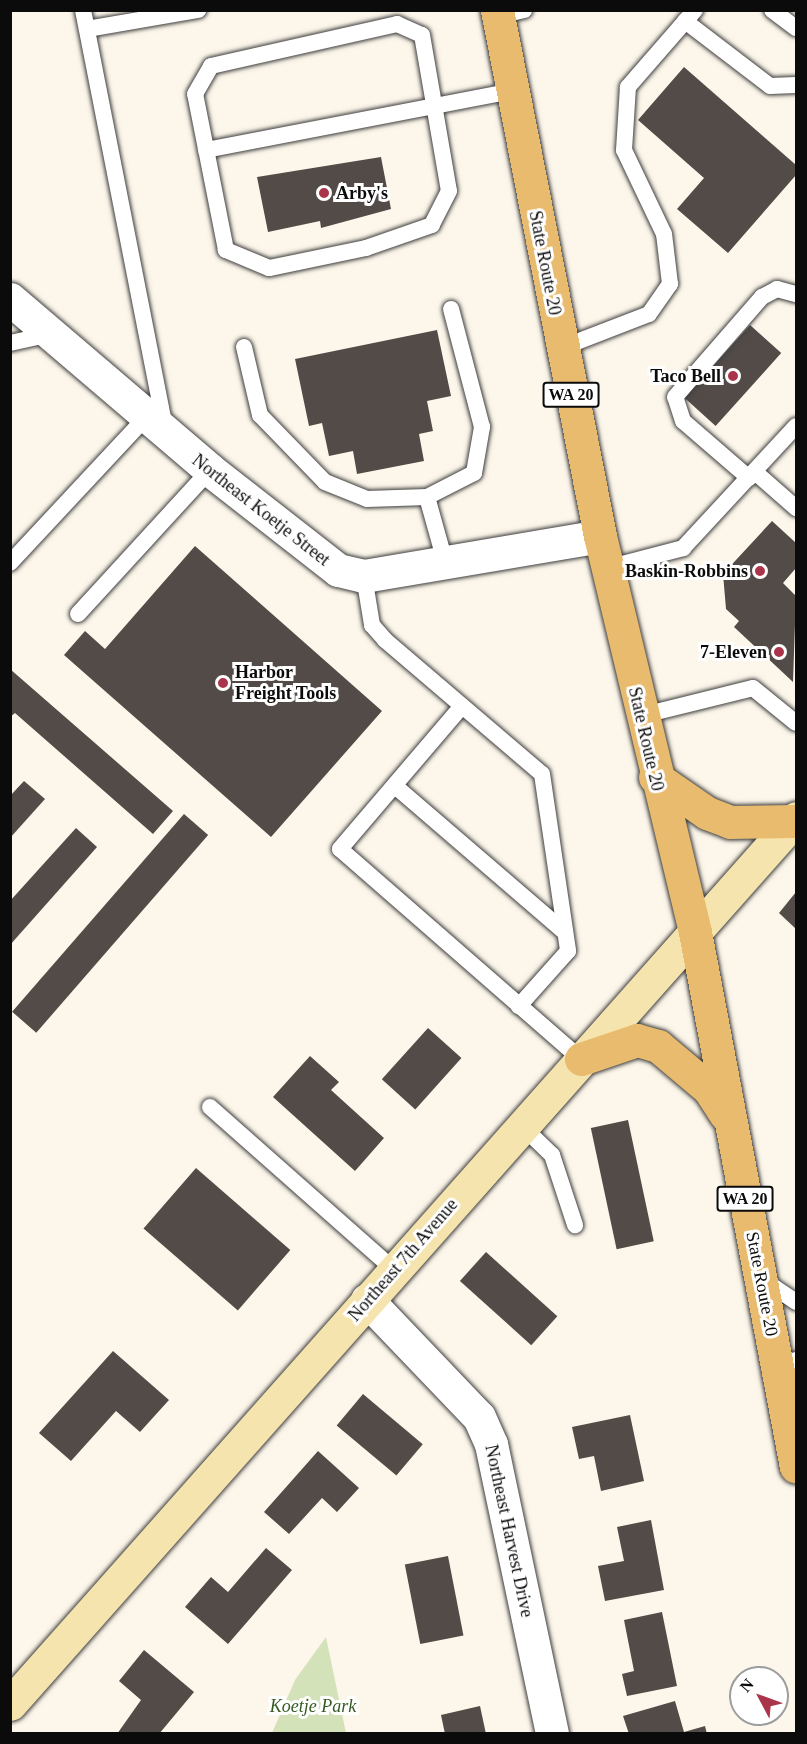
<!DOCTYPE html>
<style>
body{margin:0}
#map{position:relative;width:807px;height:1744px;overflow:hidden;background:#fdf7eb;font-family:Georgia,serif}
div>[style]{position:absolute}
.green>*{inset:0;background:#d4e2b9}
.building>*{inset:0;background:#524b48;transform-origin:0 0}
.roads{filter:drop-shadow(0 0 2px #3e3e3e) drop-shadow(0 0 2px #3e3e3e)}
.lane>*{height:16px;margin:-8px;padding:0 8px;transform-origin:8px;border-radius:8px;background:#fff}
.street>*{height:33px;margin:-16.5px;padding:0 16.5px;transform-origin:16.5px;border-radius:16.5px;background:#fff}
.secondary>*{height:33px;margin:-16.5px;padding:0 16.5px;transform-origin:16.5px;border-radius:16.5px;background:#f5e4ad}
.primary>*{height:33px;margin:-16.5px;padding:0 16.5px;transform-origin:16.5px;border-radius:16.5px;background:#e8bb6f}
.dots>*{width:16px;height:16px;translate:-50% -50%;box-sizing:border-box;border:3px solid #fff;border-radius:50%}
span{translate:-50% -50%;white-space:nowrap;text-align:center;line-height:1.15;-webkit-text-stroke:6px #fff;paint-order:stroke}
.shield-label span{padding:2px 4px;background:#fff;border:2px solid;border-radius:4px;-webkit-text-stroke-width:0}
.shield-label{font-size:16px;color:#0b0b0b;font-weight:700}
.poi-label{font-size:18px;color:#0b0b0b;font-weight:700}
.left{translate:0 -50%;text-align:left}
.right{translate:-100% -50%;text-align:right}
.street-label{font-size:18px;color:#0b0b0b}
.park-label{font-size:18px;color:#365a23;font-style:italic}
.frame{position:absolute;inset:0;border:12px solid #0b0b0b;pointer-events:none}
.north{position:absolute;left:729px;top:1666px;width:60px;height:60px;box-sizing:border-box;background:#fff;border:2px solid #9d9d9d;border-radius:50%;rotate:311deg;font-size:16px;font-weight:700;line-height:24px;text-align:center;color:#0b0b0b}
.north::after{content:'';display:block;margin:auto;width:21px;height:27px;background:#aa3449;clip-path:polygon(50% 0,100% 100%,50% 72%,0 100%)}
</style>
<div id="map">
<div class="green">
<i style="clip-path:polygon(326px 1637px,346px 1733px,272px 1733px,295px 1680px)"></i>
</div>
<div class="building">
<i style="clip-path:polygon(684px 67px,796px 165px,796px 175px,728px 253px,677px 209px,704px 178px,638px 120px)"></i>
<i style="clip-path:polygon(381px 157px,391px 209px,321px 228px,320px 221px,268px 232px,257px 177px)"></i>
<i style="left:750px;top:325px;width:42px;height:98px;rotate:42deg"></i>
<i style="clip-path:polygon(437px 330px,451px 396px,427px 401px,433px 431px,419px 434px,424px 461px,357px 474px,353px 451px,329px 456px,322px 423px,309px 426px,295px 359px)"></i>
<i style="clip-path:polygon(772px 521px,796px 543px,796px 568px,783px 583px,796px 596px,793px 682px,734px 627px,739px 621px,726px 609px,723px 574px)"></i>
<i style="clip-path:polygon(195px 546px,382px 711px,271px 837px,64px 655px,85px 631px,105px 649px)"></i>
<i style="clip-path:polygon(10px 669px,173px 811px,153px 834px,15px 713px,10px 717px)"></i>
<i style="clip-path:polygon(24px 781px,45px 799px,10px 838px,10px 796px)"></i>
<i style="left:184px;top:814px;width:32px;height:262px;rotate:41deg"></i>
<i style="clip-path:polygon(76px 828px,97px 847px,10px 945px,10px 901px)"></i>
<i style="clip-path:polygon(796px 892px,796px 929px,779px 913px)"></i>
<i style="left:428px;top:1028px;width:45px;height:69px;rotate:42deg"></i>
<i style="clip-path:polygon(310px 1056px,339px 1082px,331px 1090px,384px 1138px,355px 1171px,273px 1097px)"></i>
<i style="left:628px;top:1120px;width:124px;height:38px;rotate:78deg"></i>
<i style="left:196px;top:1168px;width:125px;height:80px;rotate:41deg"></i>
<i style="left:486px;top:1252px;width:96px;height:39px;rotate:42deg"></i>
<i style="clip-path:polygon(113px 1351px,169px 1400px,140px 1432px,116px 1411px,71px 1461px,39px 1433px)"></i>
<i style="left:363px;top:1394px;width:78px;height:41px;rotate:40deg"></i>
<i style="clip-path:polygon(630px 1415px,644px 1481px,601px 1491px,594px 1456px,579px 1459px,572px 1427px)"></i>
<i style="clip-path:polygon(318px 1451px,359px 1488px,337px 1512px,322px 1498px,289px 1534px,264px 1512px)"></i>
<i style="clip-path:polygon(651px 1520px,664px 1590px,605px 1601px,598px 1566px,624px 1561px,617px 1527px)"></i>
<i style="clip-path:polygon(266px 1548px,292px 1570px,228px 1644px,185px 1607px,211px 1577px,228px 1592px)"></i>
<i style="left:448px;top:1556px;width:81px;height:44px;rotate:79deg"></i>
<i style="clip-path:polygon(662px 1612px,677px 1686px,627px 1696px,622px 1674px,634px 1671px,624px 1620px)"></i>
<i style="clip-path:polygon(144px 1650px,194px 1692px,159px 1734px,117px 1734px,141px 1700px,119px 1681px)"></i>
<i style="clip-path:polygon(675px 1701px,684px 1732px,705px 1726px,707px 1734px,629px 1734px,623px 1716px)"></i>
<i style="clip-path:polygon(480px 1706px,486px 1734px,445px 1734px,441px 1715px)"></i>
</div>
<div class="roads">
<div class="lane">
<i style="left:83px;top:10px;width:426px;rotate:78.9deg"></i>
<i style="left:772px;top:10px;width:30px;rotate:37deg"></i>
<i style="left:498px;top:16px;width:27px;rotate:-13deg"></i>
<i style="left:685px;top:21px;width:107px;rotate:37.4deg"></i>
<i style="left:770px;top:86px;width:26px;rotate:-2deg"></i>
<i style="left:397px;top:24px;width:27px;rotate:24deg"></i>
<i style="left:422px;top:35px;width:158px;rotate:80.2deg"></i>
<i style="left:449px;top:191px;width:38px;rotate:117deg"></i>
<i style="left:432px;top:225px;width:70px;rotate:160.8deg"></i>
<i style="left:366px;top:248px;width:99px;rotate:168.3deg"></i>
<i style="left:269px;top:268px;width:47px;rotate:-157.3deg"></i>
<i style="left:226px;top:250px;width:159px;rotate:-101.2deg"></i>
<i style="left:195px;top:94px;width:32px;rotate:-60deg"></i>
<i style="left:211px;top:66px;width:191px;rotate:-12.7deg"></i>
<i style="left:87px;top:29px;width:113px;rotate:-9.7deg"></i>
<i style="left:206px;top:150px;width:312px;rotate:-10.9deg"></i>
<i style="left:10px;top:343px;width:42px;rotate:-12.4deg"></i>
<i style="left:244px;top:347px;width:70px;rotate:76.8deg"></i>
<i style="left:260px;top:415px;width:93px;rotate:45.9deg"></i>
<i style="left:325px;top:482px;width:45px;rotate:22deg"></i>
<i style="left:367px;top:499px;width:60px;rotate:-1.9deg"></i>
<i style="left:427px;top:497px;width:53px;rotate:-27.1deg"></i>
<i style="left:474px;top:473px;width:47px;rotate:-80.1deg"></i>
<i style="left:482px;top:427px;width:122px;rotate:-104.7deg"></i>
<i style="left:561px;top:348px;width:94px;rotate:-21.1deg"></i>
<i style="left:649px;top:314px;width:37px;rotate:-55deg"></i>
<i style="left:670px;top:284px;width:50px;rotate:-96.8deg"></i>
<i style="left:664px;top:234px;width:93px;rotate:-115.5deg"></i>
<i style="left:624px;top:150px;width:63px;rotate:-86.4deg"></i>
<i style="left:628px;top:87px;width:102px;rotate:-49deg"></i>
<i style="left:755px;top:472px;width:55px;rotate:41.3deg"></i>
<i style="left:749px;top:478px;width:87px;rotate:-139.2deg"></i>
<i style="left:683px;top:421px;width:25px;rotate:-108deg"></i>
<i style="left:675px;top:397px;width:133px;rotate:-49deg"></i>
<i style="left:762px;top:297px;width:17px;rotate:-28deg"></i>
<i style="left:777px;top:289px;width:20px;rotate:15deg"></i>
<i style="left:427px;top:497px;width:71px;rotate:74.4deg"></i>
<i style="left:10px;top:563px;width:200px;rotate:-47deg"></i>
<i style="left:607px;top:568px;width:79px;rotate:-14.7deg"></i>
<i style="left:683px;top:548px;width:166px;rotate:-47.2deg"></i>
<i style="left:364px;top:576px;width:50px;rotate:80.7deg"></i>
<i style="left:372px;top:625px;width:20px;rotate:49deg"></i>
<i style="left:385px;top:640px;width:206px;rotate:40.5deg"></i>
<i style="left:542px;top:774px;width:179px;rotate:81.6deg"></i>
<i style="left:568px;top:951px;width:74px;rotate:131.7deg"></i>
<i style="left:78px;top:614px;width:195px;rotate:-47.5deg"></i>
<i style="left:462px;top:706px;width:188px;rotate:130.5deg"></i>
<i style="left:340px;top:849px;width:320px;rotate:41.1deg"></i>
<i style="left:640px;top:716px;width:116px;rotate:-13.9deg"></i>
<i style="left:753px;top:688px;width:55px;rotate:39.1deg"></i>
<i style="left:395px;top:786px;width:224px;rotate:40.7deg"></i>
<i style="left:210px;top:1107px;width:246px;rotate:41.5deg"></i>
<i style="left:522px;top:1126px;width:42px;rotate:44deg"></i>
<i style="left:552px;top:1155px;width:74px;rotate:71.8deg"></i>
<i style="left:762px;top:1279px;width:41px;rotate:34.1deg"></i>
<i style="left:779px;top:1377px;width:24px;rotate:-45deg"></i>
</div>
<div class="street">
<i style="left:10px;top:299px;width:263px;rotate:40.5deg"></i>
<i style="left:210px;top:470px;width:162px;rotate:38deg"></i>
<i style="left:338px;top:570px;width:27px;rotate:13deg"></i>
<i style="left:364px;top:576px;width:239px;rotate:-9.6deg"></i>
<i style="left:367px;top:1300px;width:162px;rotate:46.3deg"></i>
<i style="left:479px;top:1417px;width:30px;rotate:66deg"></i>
<i style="left:491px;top:1444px;width:296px;rotate:78.1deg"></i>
</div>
<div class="secondary">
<i style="left:10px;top:1704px;width:1184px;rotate:-48.42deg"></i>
</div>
<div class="primary">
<i style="left:497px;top:10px;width:536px;rotate:78.92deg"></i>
<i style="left:600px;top:536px;width:407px;rotate:76.5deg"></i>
<i style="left:695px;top:932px;width:544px;rotate:79.31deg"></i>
<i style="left:655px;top:777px;width:63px;rotate:34.7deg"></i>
<i style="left:707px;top:813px;width:25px;rotate:21deg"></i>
<i style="left:730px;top:822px;width:64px;rotate:-0.9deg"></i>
<i style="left:581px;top:1059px;width:59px;rotate:-18.7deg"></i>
<i style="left:637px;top:1040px;width:22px;rotate:16deg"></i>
<i style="left:658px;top:1046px;width:67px;rotate:40.1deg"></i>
<i style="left:709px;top:1089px;width:30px;rotate:57deg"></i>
</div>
</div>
<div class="dots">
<i style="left:324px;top:193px;background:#aa3449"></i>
<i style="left:733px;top:376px;background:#aa3449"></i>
<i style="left:760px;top:571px;background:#aa3449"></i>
<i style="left:779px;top:652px;background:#aa3449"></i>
<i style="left:223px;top:683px;background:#aa3449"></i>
</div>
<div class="shield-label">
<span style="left:571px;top:395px">WA 20</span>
<span style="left:745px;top:1199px">WA 20</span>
</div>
<div class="poi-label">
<span class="left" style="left:336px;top:193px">Arby's</span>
<span class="right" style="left:721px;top:376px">Taco Bell</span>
<span class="right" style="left:748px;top:571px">Baskin-Robbins</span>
<span class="right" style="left:767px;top:652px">7-Eleven</span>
<span class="left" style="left:235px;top:683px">Harbor<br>Freight Tools</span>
</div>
<div class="street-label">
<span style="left:545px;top:263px;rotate:79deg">State Route 20</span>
<span style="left:261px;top:510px;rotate:38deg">Northeast Koetje Street</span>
<span style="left:646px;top:739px;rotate:77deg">State Route 20</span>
<span style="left:403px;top:1260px;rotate:-49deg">Northeast 7th Avenue</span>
<span style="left:762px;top:1284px;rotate:79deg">State Route 20</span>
<span style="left:509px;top:1531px;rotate:78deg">Northeast Harvest Drive</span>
</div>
<div class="park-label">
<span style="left:313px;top:1706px">Koetje Park</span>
</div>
<div class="frame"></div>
<div class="north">N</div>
</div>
